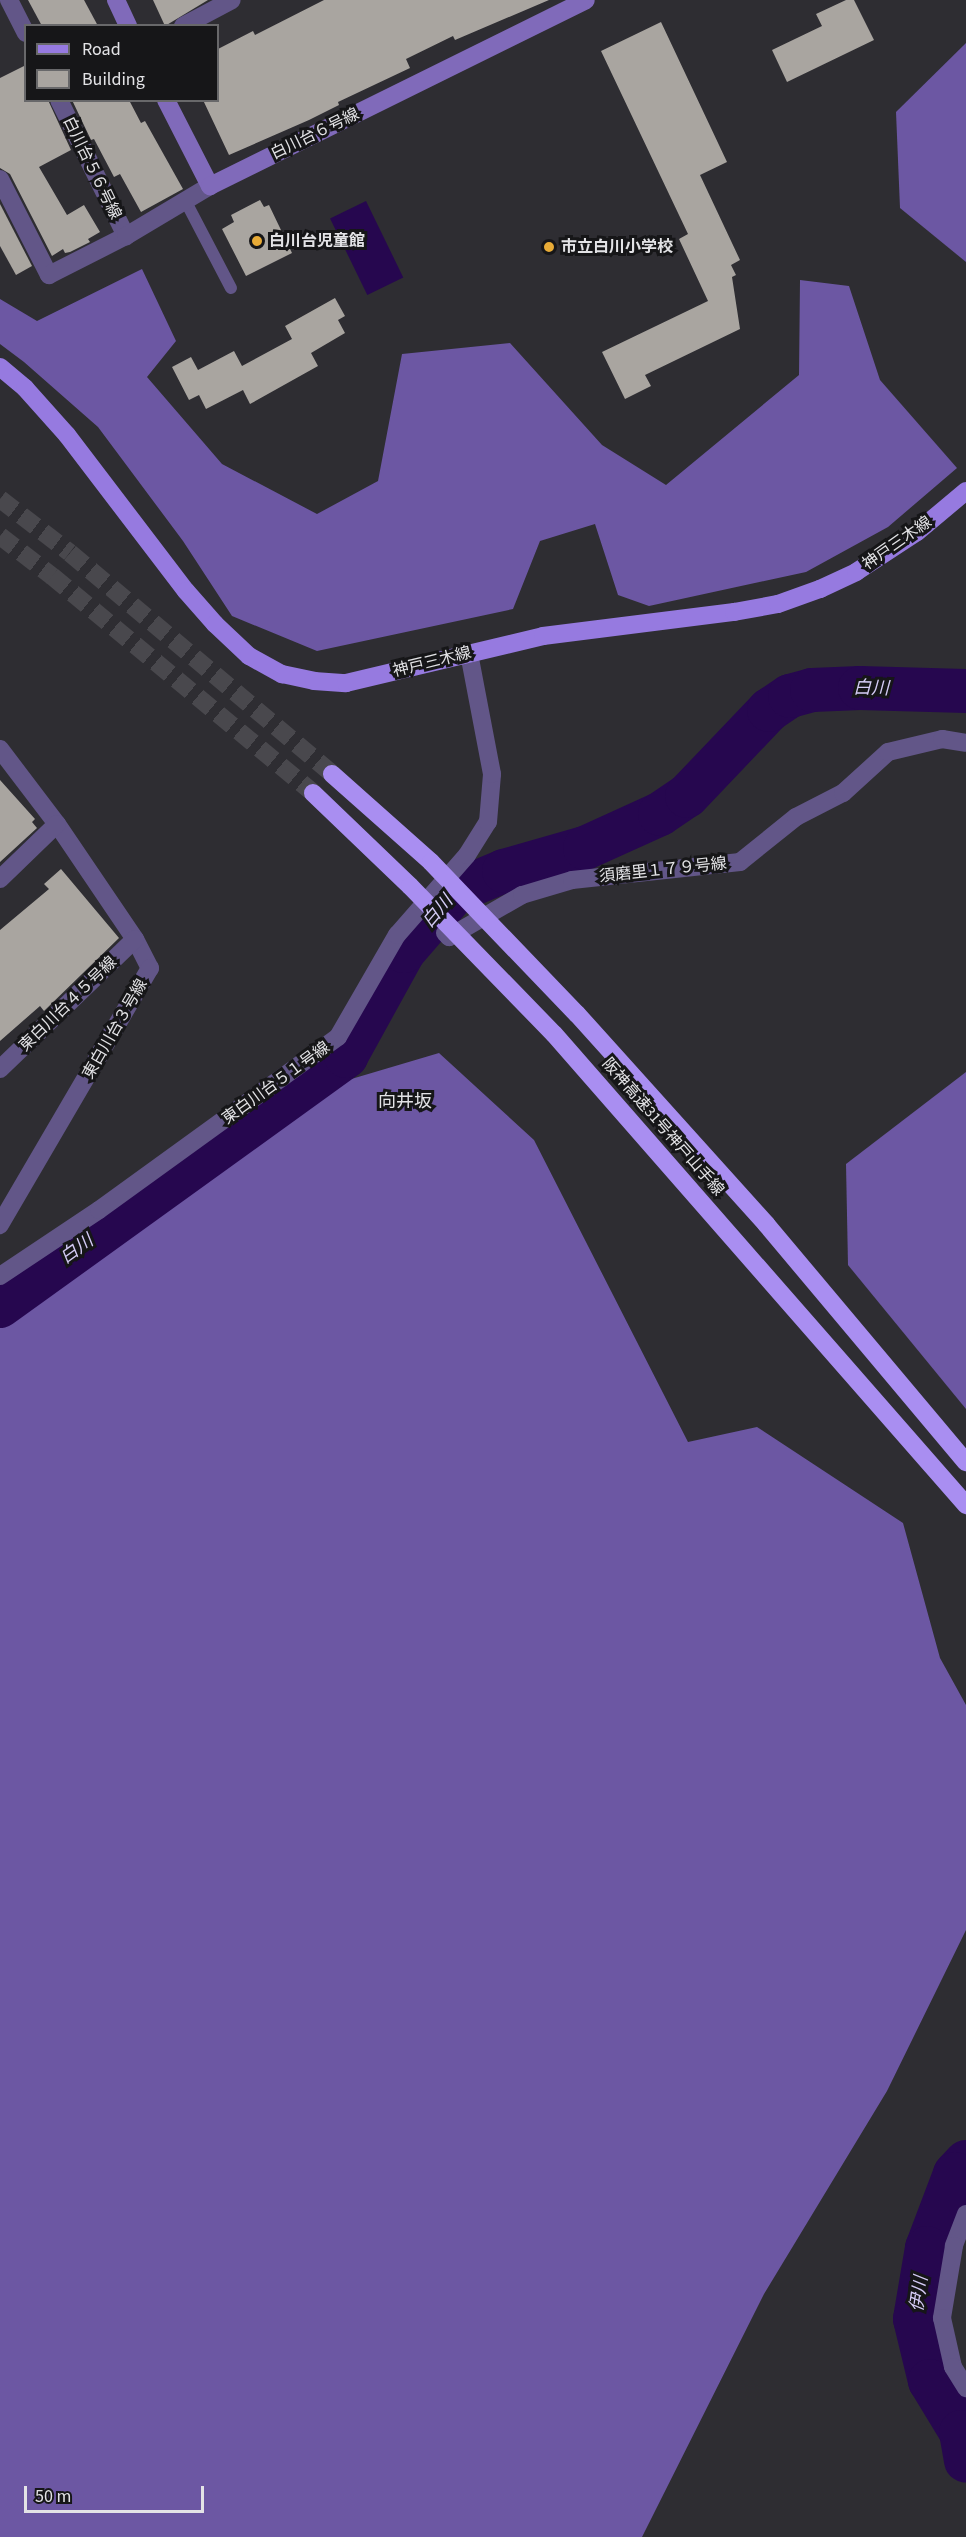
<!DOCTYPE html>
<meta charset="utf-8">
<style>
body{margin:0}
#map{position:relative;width:966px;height:2537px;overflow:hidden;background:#2e2d32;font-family:"Source Sans 3","Noto Sans JP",sans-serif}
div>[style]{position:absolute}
.forest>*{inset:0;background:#6c57a3}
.water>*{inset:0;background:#26074f;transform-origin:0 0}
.river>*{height:44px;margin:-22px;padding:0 22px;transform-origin:22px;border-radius:22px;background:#26074f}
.building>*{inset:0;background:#a9a5a0}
.highway-tunnel>*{height:18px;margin-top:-9px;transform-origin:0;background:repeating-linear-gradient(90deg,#49484d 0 18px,transparent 0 27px)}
.lane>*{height:12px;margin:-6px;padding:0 6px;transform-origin:6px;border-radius:6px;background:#625688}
.street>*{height:18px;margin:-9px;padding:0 9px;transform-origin:9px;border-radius:9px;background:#625688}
.secondary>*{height:18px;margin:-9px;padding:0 9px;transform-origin:9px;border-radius:9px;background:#806aba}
.primary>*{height:18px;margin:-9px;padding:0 9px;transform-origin:9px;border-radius:9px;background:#967ae0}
.highway>*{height:18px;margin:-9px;padding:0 9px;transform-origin:9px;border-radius:9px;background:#a98ef1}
.dots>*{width:16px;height:16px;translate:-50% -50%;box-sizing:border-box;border:3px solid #161618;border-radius:50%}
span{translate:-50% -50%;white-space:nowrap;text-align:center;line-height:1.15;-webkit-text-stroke:6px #161618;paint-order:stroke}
.street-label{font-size:16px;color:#e3e3e6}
.poi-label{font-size:16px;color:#e3e3e6;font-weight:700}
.left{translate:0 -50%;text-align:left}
.water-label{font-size:18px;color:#d4cbf5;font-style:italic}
.neighbourhood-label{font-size:18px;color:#e3e3e6}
.legend{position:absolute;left:24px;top:24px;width:195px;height:78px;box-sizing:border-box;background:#161618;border:2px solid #68686a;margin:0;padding:8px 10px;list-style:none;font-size:18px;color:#e3e3e6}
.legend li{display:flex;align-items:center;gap:12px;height:30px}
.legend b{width:30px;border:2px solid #68686a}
.scale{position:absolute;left:24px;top:2486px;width:180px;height:27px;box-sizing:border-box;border:3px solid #e3e3e6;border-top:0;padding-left:8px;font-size:18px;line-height:21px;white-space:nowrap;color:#e3e3e6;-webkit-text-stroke:4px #161618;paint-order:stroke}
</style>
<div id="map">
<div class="forest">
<i style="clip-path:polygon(966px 43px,966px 262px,900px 208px,896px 112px)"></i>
<i style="clip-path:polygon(142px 269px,176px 341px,147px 377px,222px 464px,317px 514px,378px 481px,402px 354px,510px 343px,602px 445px,666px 485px,799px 375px,800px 280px,849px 286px,880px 380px,957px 468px,888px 527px,806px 572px,649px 606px,618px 595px,595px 524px,540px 541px,513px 609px,317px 651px,232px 616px,183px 541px,98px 427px,24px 362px,0 344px,0 299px,37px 321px)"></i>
<i style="clip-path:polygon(439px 1053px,534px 1140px,688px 1442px,757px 1427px,903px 1523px,940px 1658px,966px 1705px,966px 1930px,887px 2091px,764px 2294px,642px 2537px,0 2537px,0 1325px,321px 1088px)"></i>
<i style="clip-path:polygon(966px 1072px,966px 1409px,848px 1265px,846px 1164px)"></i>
</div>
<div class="water">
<i style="left:366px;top:201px;width:85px;height:40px;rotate:64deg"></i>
</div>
<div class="river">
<i style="left:0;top:1306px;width:427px;rotate:-35.8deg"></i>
<i style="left:346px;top:1056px;width:120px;rotate:-61.1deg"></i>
<i style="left:404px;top:951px;width:79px;rotate:-49.1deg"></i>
<i style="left:456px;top:891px;width:52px;rotate:-22.6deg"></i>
<i style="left:504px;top:871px;width:84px;rotate:-15.9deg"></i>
<i style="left:585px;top:848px;width:82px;rotate:-24.4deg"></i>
<i style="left:660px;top:814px;width:32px;rotate:-34deg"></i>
<i style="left:687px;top:796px;width:119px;rotate:-46.4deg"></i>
<i style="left:769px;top:710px;width:25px;rotate:-34deg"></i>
<i style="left:790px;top:696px;width:23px;rotate:-15deg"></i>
<i style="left:812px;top:690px;width:48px;rotate:-2.4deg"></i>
<i style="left:860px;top:688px;width:106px;rotate:1.6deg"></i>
<i style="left:966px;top:2162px;width:16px;rotate:133deg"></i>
<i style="left:955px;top:2174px;width:79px;rotate:110.7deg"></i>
<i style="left:927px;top:2248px;width:72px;rotate:99.6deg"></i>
<i style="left:915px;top:2319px;width:64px;rotate:76.4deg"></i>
<i style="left:930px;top:2381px;width:60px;rotate:58.7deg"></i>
<i style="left:961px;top:2432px;width:29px;rotate:80deg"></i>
</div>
<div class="building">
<i style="clip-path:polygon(28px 0,84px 0,98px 26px,42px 26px)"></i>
<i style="clip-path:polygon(153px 0,208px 0,165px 26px)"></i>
<i style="clip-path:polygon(324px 0,549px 0,455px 40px,453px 36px,406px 59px,410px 68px,338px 102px,339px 105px,309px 120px,229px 155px,203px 100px,218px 100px,218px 49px,253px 31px,255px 35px)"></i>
<i style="clip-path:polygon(846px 0,854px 0,874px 40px,787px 82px,772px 50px,822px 26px,816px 14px)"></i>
<i style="clip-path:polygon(661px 22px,727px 162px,700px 175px,740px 260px,731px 265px,736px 275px,732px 277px,740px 329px,645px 375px,651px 386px,625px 399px,602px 352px,708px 301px,679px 239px,688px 234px,601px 51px)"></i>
<i style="clip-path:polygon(26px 65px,26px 100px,48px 100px,71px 150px,39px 167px,67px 215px,84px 205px,100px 232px,88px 239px,90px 242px,70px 252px,65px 253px,63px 249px,52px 256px,10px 174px,0 168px,0 78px)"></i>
<i style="clip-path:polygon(72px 100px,129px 100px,141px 123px,145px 121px,183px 189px,141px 212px,120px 174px,114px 177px,94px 139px,91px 140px)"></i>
<i style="clip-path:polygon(260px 200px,264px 207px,269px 205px,292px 253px,246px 276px,222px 229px,234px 222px,231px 215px)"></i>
<i style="clip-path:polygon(0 204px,32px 266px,16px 275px,0 246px)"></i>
<i style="clip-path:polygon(335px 298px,345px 316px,338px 320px,345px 333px,311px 353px,318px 366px,250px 404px,243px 390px,206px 409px,199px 395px,189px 400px,172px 367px,191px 357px,198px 370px,234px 351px,242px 366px,292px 339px,285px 326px)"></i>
<i style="clip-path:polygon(0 780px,35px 819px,32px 822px,37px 828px,0 862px)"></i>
<i style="clip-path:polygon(61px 869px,119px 938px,44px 1011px,40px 1006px,0 1041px,0 930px,49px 889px,44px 884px)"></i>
</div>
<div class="highway-tunnel">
<i style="left:0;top:499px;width:88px;rotate:37.6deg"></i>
<i style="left:70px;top:553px;width:343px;rotate:40.1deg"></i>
<i style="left:0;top:536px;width:66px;rotate:37.6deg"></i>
<i style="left:52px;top:576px;width:339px;rotate:39.7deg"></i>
</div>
<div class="lane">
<i style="left:186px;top:202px;width:97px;rotate:62.4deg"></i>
</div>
<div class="street">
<i style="left:9px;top:0;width:37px;rotate:63deg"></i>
<i style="left:183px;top:26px;width:55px;rotate:-28deg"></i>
<i style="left:59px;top:100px;width:152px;rotate:63.8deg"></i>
<i style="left:0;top:179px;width:108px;rotate:63deg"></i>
<i style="left:49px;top:275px;width:86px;rotate:-26.9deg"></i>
<i style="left:126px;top:236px;width:98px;rotate:-30.8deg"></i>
<i style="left:0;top:749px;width:94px;rotate:52.8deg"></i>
<i style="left:57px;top:824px;width:139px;rotate:55.9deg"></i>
<i style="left:135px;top:939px;width:33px;rotate:63deg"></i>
<i style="left:150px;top:968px;width:298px;rotate:120.3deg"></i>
<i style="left:0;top:879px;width:79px;rotate:-44deg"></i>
<i style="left:445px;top:933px;width:6px;rotate:45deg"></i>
<i style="left:449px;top:937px;width:84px;rotate:-29.9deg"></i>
<i style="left:522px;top:895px;width:52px;rotate:-16.7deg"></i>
<i style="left:572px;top:880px;width:169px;rotate:-6.1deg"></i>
<i style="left:740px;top:862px;width:72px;rotate:-38.8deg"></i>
<i style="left:796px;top:817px;width:53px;rotate:-27.1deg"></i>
<i style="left:843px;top:793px;width:61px;rotate:-42.3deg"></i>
<i style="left:888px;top:752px;width:56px;rotate:-13.5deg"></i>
<i style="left:942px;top:739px;width:24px;rotate:9deg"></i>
<i style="left:0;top:1069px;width:187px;rotate:-43.9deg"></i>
<i style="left:0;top:1276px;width:119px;rotate:-33.7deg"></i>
<i style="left:99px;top:1210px;width:295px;rotate:-35.9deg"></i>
<i style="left:338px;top:1037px;width:118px;rotate:-60deg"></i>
<i style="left:397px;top:935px;width:106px;rotate:-48.8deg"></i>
<i style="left:467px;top:855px;width:39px;rotate:-58deg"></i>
<i style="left:488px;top:822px;width:48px;rotate:-85.2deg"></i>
<i style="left:492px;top:774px;width:123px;rotate:-100.8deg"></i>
<i style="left:966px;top:2214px;width:34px;rotate:111deg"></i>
<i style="left:954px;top:2246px;width:73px;rotate:99.5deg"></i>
<i style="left:942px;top:2318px;width:50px;rotate:77.3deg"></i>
<i style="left:953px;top:2367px;width:25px;rotate:58deg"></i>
</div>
<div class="secondary">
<i style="left:116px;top:0;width:29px;rotate:65deg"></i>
<i style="left:166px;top:100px;width:97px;rotate:62.9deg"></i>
<i style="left:210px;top:186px;width:419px;rotate:-26.3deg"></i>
</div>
<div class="primary">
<i style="left:0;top:367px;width:33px;rotate:40deg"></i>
<i style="left:25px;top:388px;width:63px;rotate:48.2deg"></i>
<i style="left:67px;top:435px;width:196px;rotate:52.7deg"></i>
<i style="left:186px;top:591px;width:44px;rotate:48.7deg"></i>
<i style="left:215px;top:624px;width:47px;rotate:43.3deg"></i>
<i style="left:249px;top:656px;width:38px;rotate:29deg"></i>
<i style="left:282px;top:674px;width:33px;rotate:12deg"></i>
<i style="left:314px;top:681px;width:32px;rotate:4deg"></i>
<i style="left:346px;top:683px;width:203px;rotate:-13.4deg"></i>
<i style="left:543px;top:636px;width:193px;rotate:-7.2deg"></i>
<i style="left:734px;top:612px;width:45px;rotate:-10.3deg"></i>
<i style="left:778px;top:604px;width:45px;rotate:-19.7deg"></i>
<i style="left:820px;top:589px;width:40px;rotate:-25deg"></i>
<i style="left:856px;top:572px;width:73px;rotate:-33.3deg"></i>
<i style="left:917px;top:532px;width:64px;rotate:-39.9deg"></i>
</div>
<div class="highway">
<i style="left:332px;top:774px;width:132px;rotate:41.6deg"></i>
<i style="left:431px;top:862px;width:211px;rotate:46.2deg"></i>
<i style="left:577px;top:1014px;width:283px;rotate:48deg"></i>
<i style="left:766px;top:1224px;width:311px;rotate:50deg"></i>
<i style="left:313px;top:793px;width:134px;rotate:43.8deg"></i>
<i style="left:410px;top:886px;width:206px;rotate:45.8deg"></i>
<i style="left:554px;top:1034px;width:626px;rotate:48.82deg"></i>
</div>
<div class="dots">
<i style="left:257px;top:241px;background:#e8ab37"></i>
<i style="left:549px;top:247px;background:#e8ab37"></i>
</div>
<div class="street-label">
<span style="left:315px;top:134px;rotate:-26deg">白川台６号線</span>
<span style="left:92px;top:168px;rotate:64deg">白川台５６号線</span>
<span style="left:897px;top:543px;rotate:-35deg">神戸三木線</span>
<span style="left:432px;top:662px;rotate:-14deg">神戸三木線</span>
<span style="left:663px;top:870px;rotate:-6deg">須磨里１７９号線</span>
<span style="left:68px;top:1004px;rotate:-44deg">東白川台４５号線</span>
<span style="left:115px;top:1029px;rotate:-60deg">東白川台３号線</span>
<span style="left:276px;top:1083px;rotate:-36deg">東白川台５１号線</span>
<span style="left:663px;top:1127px;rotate:49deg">阪神高速31号神戸山手線</span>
</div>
<div class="poi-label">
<span class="left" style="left:269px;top:241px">白川台児童館</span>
<span class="left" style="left:561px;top:247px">市立白川小学校</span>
</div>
<div class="water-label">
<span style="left:871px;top:689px;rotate:1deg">白川</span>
<span style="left:438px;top:912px;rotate:-49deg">白川</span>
<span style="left:77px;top:1250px;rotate:-36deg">白川</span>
<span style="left:920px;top:2294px;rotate:-82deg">伊川</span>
</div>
<div class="neighbourhood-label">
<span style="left:405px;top:1102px">向井坂</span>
</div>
<ul class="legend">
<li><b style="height:8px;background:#967ae0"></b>Road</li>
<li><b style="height:16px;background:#a9a5a0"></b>Building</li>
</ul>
<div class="scale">50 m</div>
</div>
